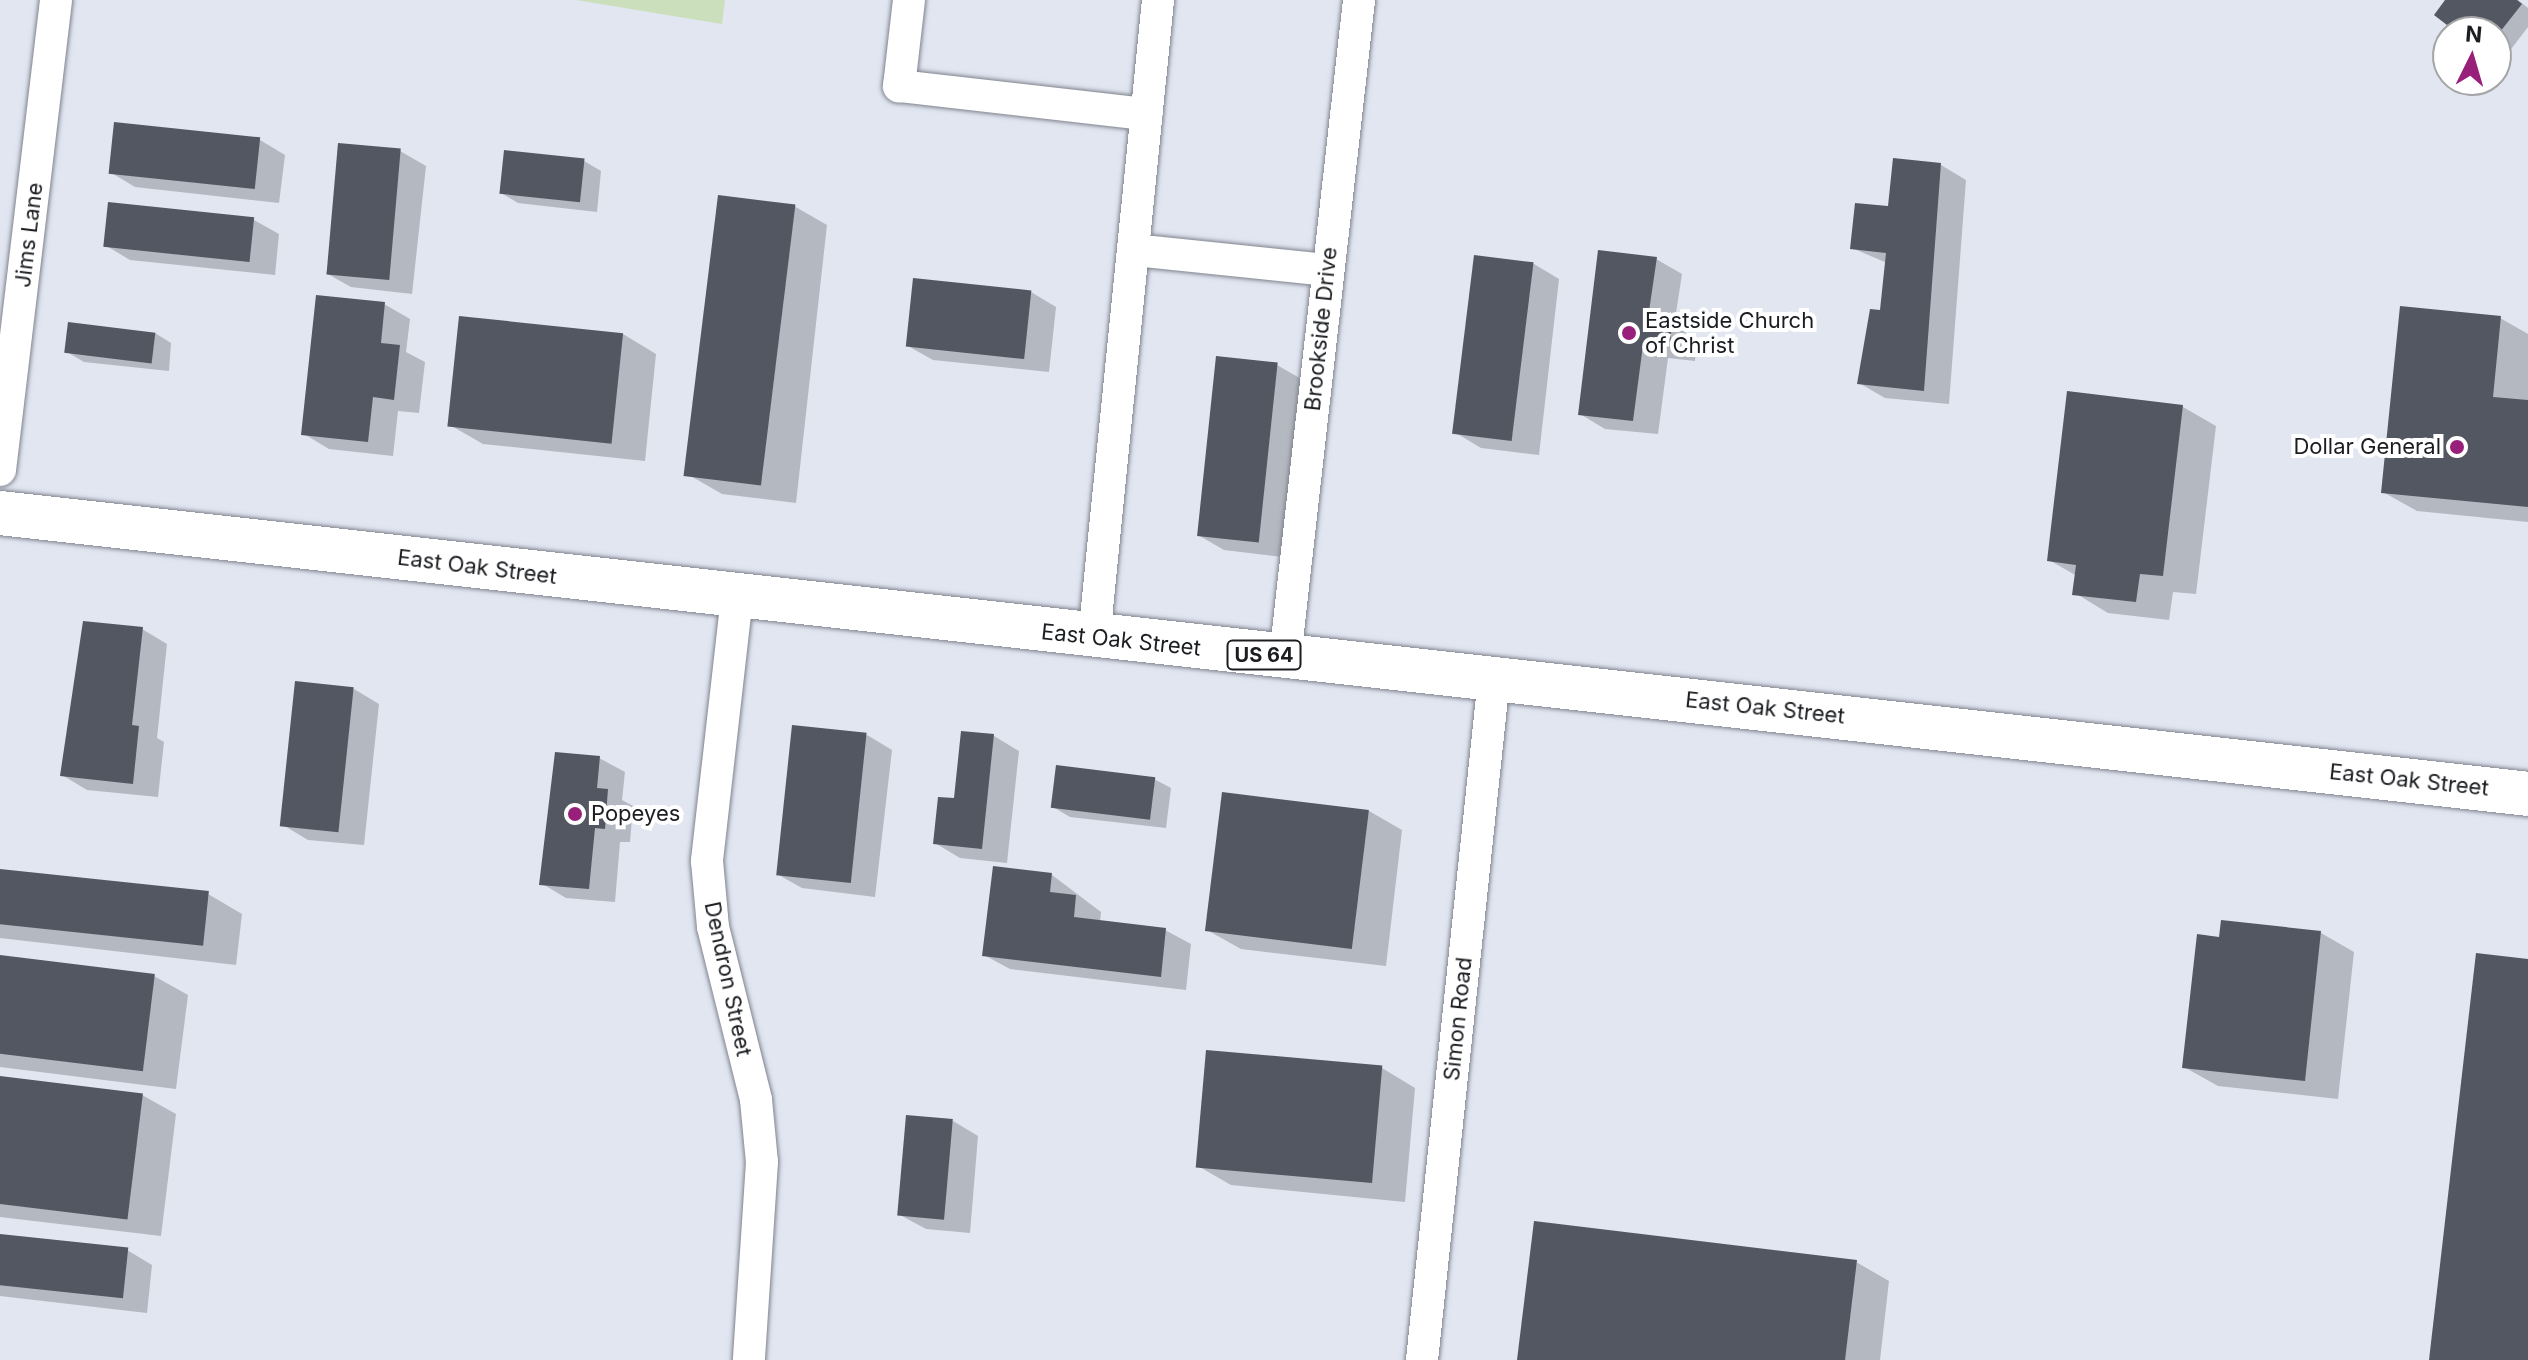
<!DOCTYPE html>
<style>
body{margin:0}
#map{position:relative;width:2528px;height:1360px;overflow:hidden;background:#e1e6f1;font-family:Inter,sans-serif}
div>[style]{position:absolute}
.green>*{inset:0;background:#cbdfbc}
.shadow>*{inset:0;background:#0003}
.building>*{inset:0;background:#535761;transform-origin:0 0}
.roads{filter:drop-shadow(0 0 2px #7f838d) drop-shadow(0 0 2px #7f838d)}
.minor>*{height:32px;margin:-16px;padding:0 16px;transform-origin:16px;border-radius:16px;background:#fff}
.trunk>*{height:44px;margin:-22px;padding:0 22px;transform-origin:22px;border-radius:22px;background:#fff}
.dots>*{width:22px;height:22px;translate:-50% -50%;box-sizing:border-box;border:4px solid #fff;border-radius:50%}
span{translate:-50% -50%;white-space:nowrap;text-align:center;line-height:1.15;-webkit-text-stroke:8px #fff;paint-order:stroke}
.shield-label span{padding:2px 6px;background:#fff;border:2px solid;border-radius:6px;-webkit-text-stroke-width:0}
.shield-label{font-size:20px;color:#1b1d21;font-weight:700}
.street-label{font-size:22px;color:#1b1d21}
.poi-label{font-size:22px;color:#1b1d21}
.left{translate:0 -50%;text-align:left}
.right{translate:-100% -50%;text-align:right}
.north{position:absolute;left:2432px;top:16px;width:80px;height:80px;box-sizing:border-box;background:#fff;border:2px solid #a4a5a6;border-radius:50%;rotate:5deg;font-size:22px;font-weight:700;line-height:32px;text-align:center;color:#1b1d21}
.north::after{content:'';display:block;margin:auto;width:28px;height:36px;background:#99207a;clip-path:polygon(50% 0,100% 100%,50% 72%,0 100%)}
</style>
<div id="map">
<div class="green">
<i style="clip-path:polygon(576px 0,725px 0,722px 24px)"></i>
</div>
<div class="shadow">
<i style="clip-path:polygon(2448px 0,2518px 0,2528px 8px,2528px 27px,2502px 61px,2496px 58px,2496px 32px,2459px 32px)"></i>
<i style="clip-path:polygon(260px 140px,285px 155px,279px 203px,135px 187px,110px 172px)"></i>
<i style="clip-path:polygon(400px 151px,426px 166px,412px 294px,351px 287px,326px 273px)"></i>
<i style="clip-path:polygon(584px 161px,601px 171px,597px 212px,518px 203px,501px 193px)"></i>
<i style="clip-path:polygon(1941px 165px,1966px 180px,1949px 404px,1885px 398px,1859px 383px,1882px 312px,1887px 263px,1852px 248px)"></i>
<i style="clip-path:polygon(794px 206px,827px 225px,796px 503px,722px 494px,689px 475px)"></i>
<i style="clip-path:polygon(254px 220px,279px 234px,275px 275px,130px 260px,105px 245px)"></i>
<i style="clip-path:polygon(1476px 258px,1534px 264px,1559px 279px,1539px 455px,1481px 448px,1456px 433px)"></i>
<i style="clip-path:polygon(1656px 259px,1682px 274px,1674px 326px,1697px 339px,1695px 361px,1668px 358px,1658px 434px,1605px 429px,1580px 414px)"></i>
<i style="clip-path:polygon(1031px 292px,1056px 307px,1049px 372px,933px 360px,908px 346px)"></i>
<i style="clip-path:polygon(384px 304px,410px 319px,406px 352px,425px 362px,419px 413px,398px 411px,393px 456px,329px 449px,304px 434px)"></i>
<i style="clip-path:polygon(2500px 318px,2528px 334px,2528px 522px,2417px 511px,2383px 492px)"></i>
<i style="clip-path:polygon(155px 333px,171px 343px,169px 371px,84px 362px,67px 352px)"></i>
<i style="clip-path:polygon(623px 334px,656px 354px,645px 461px,483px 444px,450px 425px)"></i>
<i style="clip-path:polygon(1277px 365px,1303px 380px,1283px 557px,1224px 550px,1198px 535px)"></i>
<i style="clip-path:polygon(2069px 393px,2183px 407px,2216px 426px,2196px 594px,2173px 592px,2169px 620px,2108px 613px,2075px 593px,2077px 576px,2049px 560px)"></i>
<i style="clip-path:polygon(142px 629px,167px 644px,157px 738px,164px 742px,158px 797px,87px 790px,62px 775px)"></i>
<i style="clip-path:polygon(354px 689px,379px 704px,364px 845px,308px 840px,283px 825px)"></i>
<i style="clip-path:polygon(963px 733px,994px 736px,1019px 751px,1007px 863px,960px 858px,935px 843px,956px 801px)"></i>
<i style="clip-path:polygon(867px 735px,892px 750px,875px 897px,802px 888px,777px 874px)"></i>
<i style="clip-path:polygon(599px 758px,625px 772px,622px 800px,633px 806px,630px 842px,620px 842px,615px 902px,566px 898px,541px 883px)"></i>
<i style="clip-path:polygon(1154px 779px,1171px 788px,1166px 828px,1070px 817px,1053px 807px)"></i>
<i style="clip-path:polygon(1224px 794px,1369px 811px,1402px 830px,1386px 966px,1241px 949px,1207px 930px)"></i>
<i style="clip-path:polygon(0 871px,208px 894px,242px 914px,236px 965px,0 938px)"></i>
<i style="clip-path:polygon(1052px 875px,1101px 912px,1100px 922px,1165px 930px,1191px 944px,1186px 990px,1010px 969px,984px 955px)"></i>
<i style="clip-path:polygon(2321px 933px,2354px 952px,2338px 1099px,2218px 1086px,2184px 1067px,2221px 939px)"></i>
<i style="clip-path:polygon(0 957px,154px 976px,188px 995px,176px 1089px,0 1067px)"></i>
<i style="clip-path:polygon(1382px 1068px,1415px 1088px,1405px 1202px,1231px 1185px,1198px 1166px)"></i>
<i style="clip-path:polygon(0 1078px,142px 1095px,176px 1114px,161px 1236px,0 1217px)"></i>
<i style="clip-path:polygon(953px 1121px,978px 1136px,970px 1233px,926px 1229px,900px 1215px)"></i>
<i style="clip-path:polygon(0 1236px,127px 1250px,152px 1265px,147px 1313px,0 1296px)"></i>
<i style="clip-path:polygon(1856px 1262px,1889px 1281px,1880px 1360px,1519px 1360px)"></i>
</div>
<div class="building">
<i style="clip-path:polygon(2445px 0,2517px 0,2522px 4px,2496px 37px,2496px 32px,2456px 32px,2434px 15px)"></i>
<i style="left:114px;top:122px;width:147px;height:52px;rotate:6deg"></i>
<i style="left:338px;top:143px;width:63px;height:132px;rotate:5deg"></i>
<i style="left:504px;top:150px;width:81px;height:44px;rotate:6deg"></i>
<i style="clip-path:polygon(1893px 158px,1941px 163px,1924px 391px,1857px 384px,1870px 309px,1880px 310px,1886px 253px,1850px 249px,1855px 203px,1888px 206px)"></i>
<i style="left:718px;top:195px;width:78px;height:283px;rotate:7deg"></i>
<i style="left:108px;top:202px;width:147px;height:45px;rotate:6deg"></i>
<i style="clip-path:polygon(1598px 250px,1657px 257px,1648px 318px,1672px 322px,1670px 347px,1643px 345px,1633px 421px,1578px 415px)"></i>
<i style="left:1474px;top:255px;width:60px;height:180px;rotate:7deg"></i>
<i style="left:913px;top:278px;width:119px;height:69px;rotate:6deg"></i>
<i style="clip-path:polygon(316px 295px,385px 302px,381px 343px,400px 345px,394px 400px,373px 397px,368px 442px,301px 435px)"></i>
<i style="clip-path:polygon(2400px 306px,2501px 316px,2493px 397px,2528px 400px,2528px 507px,2381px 493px)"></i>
<i style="left:459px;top:316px;width:165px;height:111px;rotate:6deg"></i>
<i style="left:68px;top:322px;width:88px;height:31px;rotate:7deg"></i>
<i style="left:1216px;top:356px;width:62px;height:181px;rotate:6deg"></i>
<i style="clip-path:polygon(2067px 391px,2183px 405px,2163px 576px,2140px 574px,2136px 602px,2072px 595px,2076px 565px,2047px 561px)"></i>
<i style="clip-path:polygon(83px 621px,143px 627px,132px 725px,139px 726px,133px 784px,60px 776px)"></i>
<i style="left:295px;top:681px;width:59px;height:146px;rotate:6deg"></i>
<i style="left:792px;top:725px;width:75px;height:151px;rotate:6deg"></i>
<i style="clip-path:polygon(961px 731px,994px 734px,982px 849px,933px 844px,938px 797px,954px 798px)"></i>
<i style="clip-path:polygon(555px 752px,600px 756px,597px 788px,608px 789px,605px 829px,595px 828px,589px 889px,539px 885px)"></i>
<i style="left:1056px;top:765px;width:100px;height:43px;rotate:7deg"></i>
<i style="left:1222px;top:792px;width:148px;height:140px;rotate:7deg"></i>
<i style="clip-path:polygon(993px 866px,1052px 873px,1050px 892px,1076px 895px,1074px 917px,1166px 928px,1161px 977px,982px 956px)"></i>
<i style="left:0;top:869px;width:210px;height:55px;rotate:6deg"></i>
<i style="clip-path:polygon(2221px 920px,2321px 931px,2305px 1081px,2182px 1068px,2197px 934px,2219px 937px)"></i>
<i style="clip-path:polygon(2476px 953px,2528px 959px,2528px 1360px,2429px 1360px)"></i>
<i style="left:0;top:955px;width:156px;height:98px;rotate:7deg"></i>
<i style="left:1206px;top:1050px;width:177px;height:118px;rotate:5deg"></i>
<i style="left:0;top:1076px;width:144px;height:127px;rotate:7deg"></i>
<i style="left:906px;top:1115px;width:47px;height:101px;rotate:5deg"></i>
<i style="clip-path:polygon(1534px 1221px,1857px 1260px,1845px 1360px,1517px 1360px)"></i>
<i style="left:0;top:1234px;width:129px;height:51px;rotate:6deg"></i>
</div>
<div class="roads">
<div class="minor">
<i style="left:909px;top:0;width:87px;rotate:96.6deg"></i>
<i style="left:899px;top:86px;width:249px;rotate:6.5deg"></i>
<i style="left:1134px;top:250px;width:194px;rotate:5.9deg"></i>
<i style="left:0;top:470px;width:473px;rotate:-83.2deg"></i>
<i style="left:737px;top:597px;width:266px;rotate:96.5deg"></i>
<i style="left:707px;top:861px;width:66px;rotate:84.8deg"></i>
<i style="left:713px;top:927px;width:178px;rotate:76deg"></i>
<i style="left:756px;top:1100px;width:62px;rotate:84.5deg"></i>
<i style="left:762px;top:1162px;width:198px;rotate:93.8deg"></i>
<i style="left:1094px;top:638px;width:641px;rotate:-84.27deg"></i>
<i style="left:1285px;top:658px;width:662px;rotate:-83.58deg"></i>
<i style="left:1422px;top:1360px;width:686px;rotate:-83.97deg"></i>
</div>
<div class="trunk">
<i style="left:0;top:513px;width:2544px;rotate:6.34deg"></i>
</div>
</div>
<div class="dots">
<i style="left:1629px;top:333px;background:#99207a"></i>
<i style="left:2457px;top:447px;background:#99207a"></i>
<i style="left:575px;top:814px;background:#99207a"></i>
</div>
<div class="shield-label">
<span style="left:1264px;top:655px">US 64</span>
</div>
<div class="street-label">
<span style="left:29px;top:235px;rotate:-83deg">Jims Lane</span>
<span style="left:1321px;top:329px;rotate:-84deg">Brookside Drive</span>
<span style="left:477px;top:567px;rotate:7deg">East Oak Street</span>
<span style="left:1121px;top:640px;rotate:6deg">East Oak Street</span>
<span style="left:1765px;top:708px;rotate:6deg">East Oak Street</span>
<span style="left:2409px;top:780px;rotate:6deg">East Oak Street</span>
<span style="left:728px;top:979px;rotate:78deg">Dendron Street</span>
<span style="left:1458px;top:1019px;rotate:-84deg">Simon Road</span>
</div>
<div class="poi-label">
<span class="left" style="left:1645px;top:333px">Eastside Church<br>of Christ</span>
<span class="right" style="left:2441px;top:447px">Dollar General</span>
<span class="left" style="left:591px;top:814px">Popeyes</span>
</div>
<div class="north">N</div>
</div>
